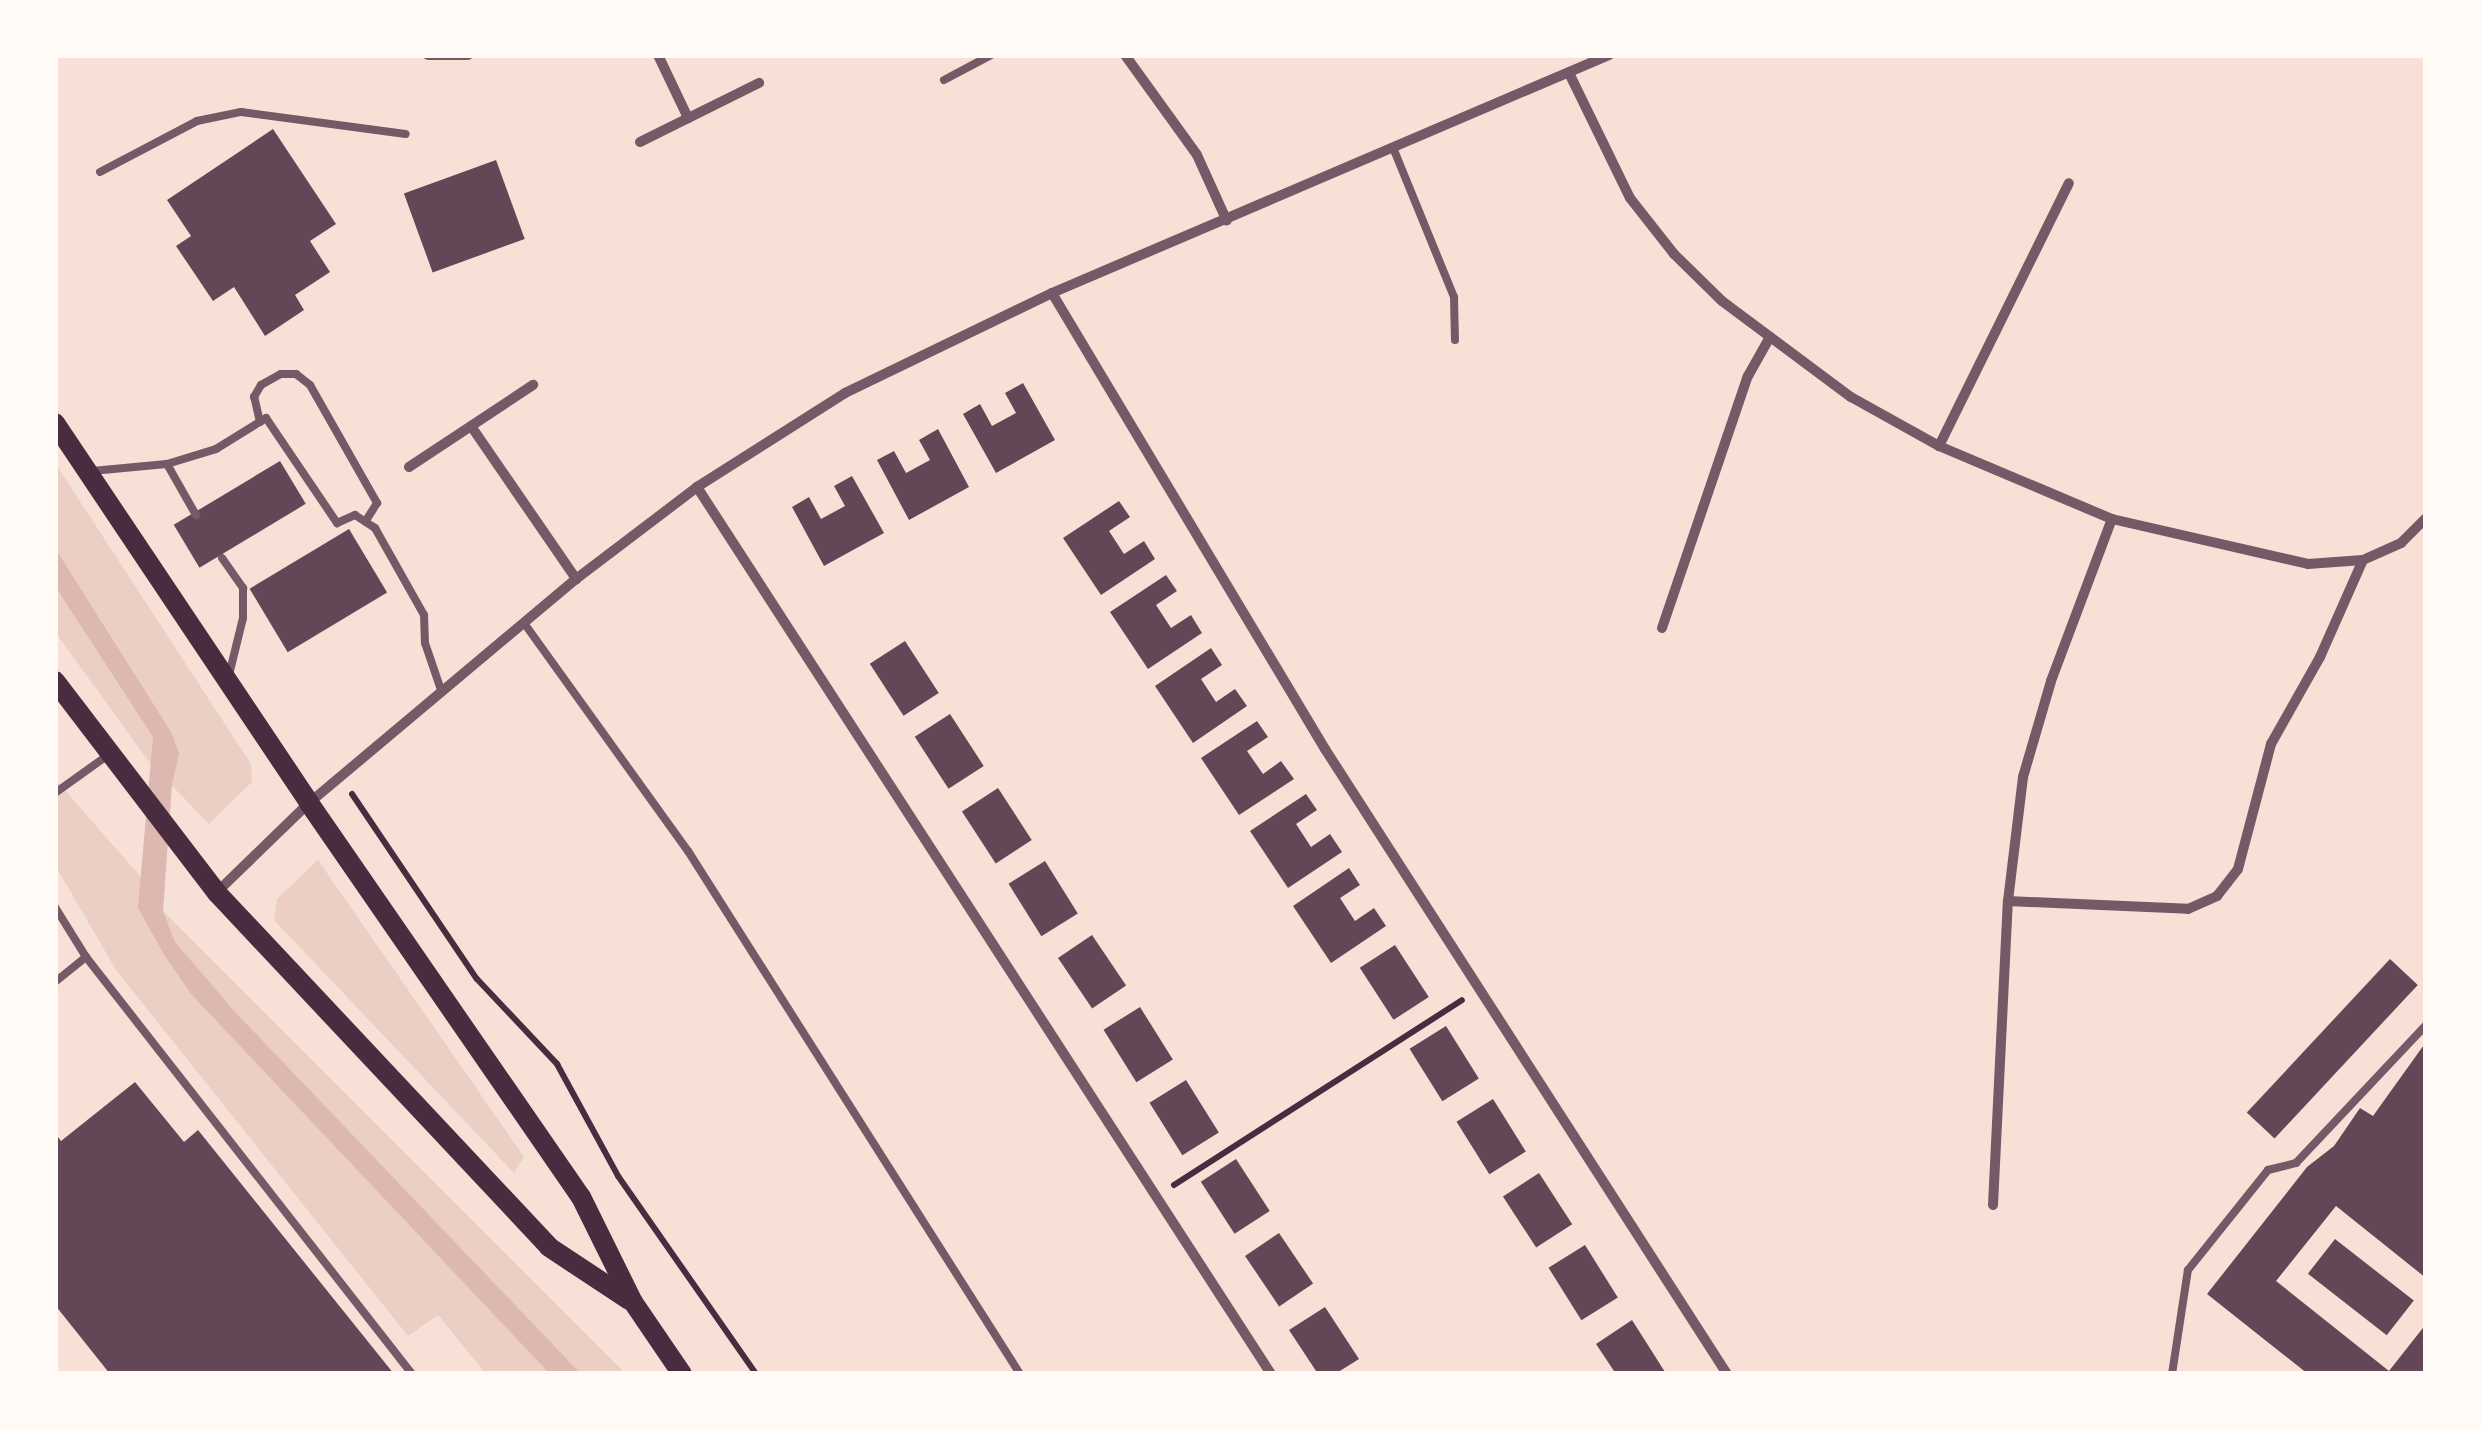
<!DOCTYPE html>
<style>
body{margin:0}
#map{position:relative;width:2481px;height:1429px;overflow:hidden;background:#f7e1d7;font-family:Helvetica,sans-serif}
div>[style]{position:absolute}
.green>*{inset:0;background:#ebcfc5}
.water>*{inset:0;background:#dcb8b0}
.building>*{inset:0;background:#644757;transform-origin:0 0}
.path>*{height:6px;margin:-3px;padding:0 3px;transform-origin:3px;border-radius:3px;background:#4a2c40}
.service>*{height:8px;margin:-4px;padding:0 4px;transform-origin:4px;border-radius:4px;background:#755966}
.minor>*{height:10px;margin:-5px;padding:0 5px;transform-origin:5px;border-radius:5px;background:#755966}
.secondary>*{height:20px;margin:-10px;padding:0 10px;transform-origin:10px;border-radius:10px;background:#4a2c40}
span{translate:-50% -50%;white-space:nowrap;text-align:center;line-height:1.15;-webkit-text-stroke:8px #fffaf5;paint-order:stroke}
.frame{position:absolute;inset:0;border:58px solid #fffaf5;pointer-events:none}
</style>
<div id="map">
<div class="green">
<i style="clip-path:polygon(55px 463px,251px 764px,252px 782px,209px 824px,150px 763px,55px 632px)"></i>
<i style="clip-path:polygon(55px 779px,140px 876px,163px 911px,626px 1374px,486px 1374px,438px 1315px,408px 1336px,116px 970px,55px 865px)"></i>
<i style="clip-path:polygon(318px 860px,524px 1157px,514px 1173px,274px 920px,277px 899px)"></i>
</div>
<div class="water">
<i style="clip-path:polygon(55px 548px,171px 732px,179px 753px,172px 785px,163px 911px,175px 942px,236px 1013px,581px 1374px,550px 1374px,191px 994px,163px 953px,138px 908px,153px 737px,55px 586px)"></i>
</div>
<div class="building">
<i style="clip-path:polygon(273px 129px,336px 224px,310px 241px,330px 272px,295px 295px,304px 310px,265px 336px,234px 287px,213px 301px,176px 246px,191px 236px,167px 200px)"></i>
<i style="left:496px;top:160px;width:84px;height:98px;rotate:70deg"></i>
<i style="clip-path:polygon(1023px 383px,1055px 440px,996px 473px,963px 414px,980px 404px,992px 426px,1016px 413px,1005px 393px)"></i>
<i style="clip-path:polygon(938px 429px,969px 487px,909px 520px,877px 460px,894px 451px,906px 473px,930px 460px,919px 440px)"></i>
<i style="left:280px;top:461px;width:50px;height:124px;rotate:59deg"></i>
<i style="clip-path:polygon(852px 476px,884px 533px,824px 566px,792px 507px,809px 497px,821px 519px,845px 506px,834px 486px)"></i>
<i style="clip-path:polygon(1119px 501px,1130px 517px,1109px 531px,1124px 554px,1144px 541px,1155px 559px,1101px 595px,1063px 538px)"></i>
<i style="left:349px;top:529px;width:74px;height:116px;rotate:59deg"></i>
<i style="clip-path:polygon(1166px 575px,1177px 591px,1156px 605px,1171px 628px,1191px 615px,1202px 633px,1148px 669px,1110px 612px)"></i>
<i style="left:905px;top:641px;width:62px;height:42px;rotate:57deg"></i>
<i style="clip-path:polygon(1211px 648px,1222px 665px,1201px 679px,1216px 702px,1235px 689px,1247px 706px,1193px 743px,1155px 686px)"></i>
<i style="left:950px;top:714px;width:62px;height:42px;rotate:57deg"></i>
<i style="clip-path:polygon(1257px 721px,1268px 737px,1247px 751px,1263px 774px,1281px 761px,1294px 779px,1239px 815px,1201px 758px)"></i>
<i style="left:998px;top:788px;width:62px;height:43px;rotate:57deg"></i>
<i style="clip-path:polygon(1306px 794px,1317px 810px,1296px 824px,1311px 847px,1330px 834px,1342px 852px,1288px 888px,1250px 831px)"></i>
<i style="left:1045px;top:861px;width:62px;height:43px;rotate:58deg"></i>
<i style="clip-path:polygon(1349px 868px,1360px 885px,1340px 898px,1355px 921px,1374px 908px,1386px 926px,1331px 963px,1293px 906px)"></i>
<i style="left:1092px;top:935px;width:61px;height:41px;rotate:56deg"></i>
<i style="left:1395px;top:945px;width:62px;height:42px;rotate:57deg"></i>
<i style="left:2390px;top:959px;width:38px;height:210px;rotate:43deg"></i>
<i style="left:1140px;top:1007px;width:62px;height:43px;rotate:58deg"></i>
<i style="left:1446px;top:1026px;width:62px;height:43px;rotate:58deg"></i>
<i style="clip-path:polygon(2426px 1042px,2426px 1278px,2336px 1206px,2276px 1281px,2389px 1371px,2426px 1324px,2426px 1374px,2308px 1374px,2207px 1294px,2307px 1167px,2334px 1146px,2360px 1108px,2373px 1116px)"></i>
<i style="left:1186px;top:1080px;width:62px;height:43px;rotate:58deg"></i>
<i style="clip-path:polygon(135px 1082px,184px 1142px,198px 1130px,394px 1374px,110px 1374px,55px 1305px,55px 1133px,61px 1141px)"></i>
<i style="left:1493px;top:1099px;width:62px;height:43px;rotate:58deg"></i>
<i style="left:1236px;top:1159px;width:62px;height:42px;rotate:57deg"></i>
<i style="left:1539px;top:1173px;width:61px;height:43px;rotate:57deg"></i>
<i style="left:1279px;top:1233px;width:61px;height:41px;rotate:56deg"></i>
<i style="left:2335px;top:1239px;width:100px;height:44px;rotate:38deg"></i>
<i style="left:1585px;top:1245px;width:62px;height:43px;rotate:58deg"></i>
<i style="clip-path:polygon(1325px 1307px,1359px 1359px,1335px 1374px,1318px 1374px,1289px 1330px)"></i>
<i style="clip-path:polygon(1632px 1320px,1665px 1372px,1662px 1374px,1616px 1374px,1596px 1344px)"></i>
</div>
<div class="path">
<i style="left:352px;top:794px;width:223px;rotate:56deg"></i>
<i style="left:477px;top:979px;width:117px;rotate:46.7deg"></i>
<i style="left:557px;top:1064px;width:128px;rotate:61.4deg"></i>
<i style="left:618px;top:1176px;width:241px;rotate:55.1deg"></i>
<i style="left:1174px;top:1185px;width:342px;rotate:-32.7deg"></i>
</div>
<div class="service">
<i style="left:944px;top:80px;width:53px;rotate:-28deg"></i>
<i style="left:1394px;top:150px;width:159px;rotate:67.8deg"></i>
<i style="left:1454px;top:297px;width:43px;rotate:88.7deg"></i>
<i style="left:100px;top:172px;width:110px;rotate:-27.7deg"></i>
<i style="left:197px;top:121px;width:45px;rotate:-11.6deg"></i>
<i style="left:241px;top:112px;width:166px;rotate:7.6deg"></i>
<i style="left:260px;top:422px;width:26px;rotate:-103deg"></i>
<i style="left:254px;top:397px;width:14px;rotate:-60deg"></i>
<i style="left:261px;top:385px;width:23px;rotate:-29deg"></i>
<i style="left:281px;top:374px;width:15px"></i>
<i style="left:296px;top:374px;width:18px;rotate:38deg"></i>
<i style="left:310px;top:385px;width:136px;rotate:60.4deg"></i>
<i style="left:377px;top:503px;width:22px;rotate:122deg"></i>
<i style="left:167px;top:464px;width:51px;rotate:-17deg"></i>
<i style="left:216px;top:449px;width:59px;rotate:-31.8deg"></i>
<i style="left:266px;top:418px;width:127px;rotate:55.9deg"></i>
<i style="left:337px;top:523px;width:20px;rotate:-24deg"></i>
<i style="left:355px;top:515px;width:24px;rotate:33deg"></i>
<i style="left:375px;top:528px;width:100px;rotate:60.6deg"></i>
<i style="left:424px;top:615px;width:28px;rotate:88deg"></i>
<i style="left:425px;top:643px;width:50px;rotate:71.2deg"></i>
<i style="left:92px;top:471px;width:75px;rotate:-5.3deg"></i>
<i style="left:167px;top:464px;width:59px;rotate:60.4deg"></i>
<i style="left:222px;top:558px;width:37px;rotate:55deg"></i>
<i style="left:243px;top:588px;width:30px;rotate:90deg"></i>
<i style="left:243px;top:618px;width:59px;rotate:103.8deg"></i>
<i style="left:524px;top:623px;width:281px;rotate:54.3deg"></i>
<i style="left:688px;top:851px;width:619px;rotate:57.59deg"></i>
<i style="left:55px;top:793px;width:65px;rotate:-35.6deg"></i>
<i style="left:55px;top:907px;width:59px;rotate:58.2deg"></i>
<i style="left:86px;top:957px;width:529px;rotate:51.98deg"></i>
<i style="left:55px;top:982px;width:40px;rotate:-39deg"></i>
<i style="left:2172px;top:1374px;width:105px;rotate:-81.3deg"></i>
<i style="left:2188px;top:1270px;width:128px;rotate:-51.3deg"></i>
<i style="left:2268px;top:1170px;width:29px;rotate:-14deg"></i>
<i style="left:2296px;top:1163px;width:190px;rotate:-46.7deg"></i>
</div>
<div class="minor">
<i style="left:428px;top:55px;width:40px"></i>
<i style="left:658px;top:55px;width:70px;rotate:64.5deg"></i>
<i style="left:1125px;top:55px;width:123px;rotate:54.2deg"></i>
<i style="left:1197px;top:155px;width:72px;rotate:65.6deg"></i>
<i style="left:1569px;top:73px;width:139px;rotate:64deg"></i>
<i style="left:1630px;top:198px;width:71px;rotate:51.8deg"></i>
<i style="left:1674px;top:254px;width:67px;rotate:44.4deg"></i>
<i style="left:1722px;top:301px;width:161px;rotate:36.7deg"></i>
<i style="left:1851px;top:397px;width:101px;rotate:29.1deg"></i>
<i style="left:1939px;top:446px;width:188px;rotate:22.9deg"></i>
<i style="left:2112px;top:519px;width:201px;rotate:12.9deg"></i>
<i style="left:2308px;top:564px;width:55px;rotate:-4.2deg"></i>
<i style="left:640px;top:142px;width:133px;rotate:-26.4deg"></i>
<i style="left:1052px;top:293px;width:531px;rotate:59.09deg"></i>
<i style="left:1325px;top:749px;width:743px;rotate:57.25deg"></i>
<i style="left:471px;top:426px;width:186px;rotate:55.5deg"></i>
<i style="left:1939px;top:446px;width:293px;rotate:-63.7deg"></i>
<i style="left:409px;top:467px;width:149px;rotate:-33.5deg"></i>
<i style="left:697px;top:487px;width:1057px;rotate:57.09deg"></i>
<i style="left:1662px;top:628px;width:266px;rotate:-71.2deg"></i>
<i style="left:1748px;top:376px;width:45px;rotate:-60.6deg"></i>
<i style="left:217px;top:892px;width:128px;rotate:-44.1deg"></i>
<i style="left:309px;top:803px;width:349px;rotate:-40deg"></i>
<i style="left:576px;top:579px;width:152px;rotate:-37.2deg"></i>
<i style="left:697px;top:487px;width:175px;rotate:-32.4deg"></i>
<i style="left:845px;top:393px;width:230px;rotate:-25.8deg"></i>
<i style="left:1052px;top:293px;width:606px;rotate:-23.14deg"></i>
<i style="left:2008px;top:901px;width:180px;rotate:2.5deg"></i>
<i style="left:2188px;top:909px;width:32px;rotate:-24deg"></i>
<i style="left:2217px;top:896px;width:34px;rotate:-52deg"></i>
<i style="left:2238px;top:869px;width:129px;rotate:-75.2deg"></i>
<i style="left:2271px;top:744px;width:100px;rotate:-60.6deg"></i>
<i style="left:2320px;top:657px;width:106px;rotate:-66.1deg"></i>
<i style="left:2363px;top:560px;width:42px;rotate:-24.1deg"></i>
<i style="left:2401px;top:543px;width:35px;rotate:-45deg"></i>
<i style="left:1993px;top:1205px;width:304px;rotate:-87.2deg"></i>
<i style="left:2008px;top:901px;width:125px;rotate:-83.1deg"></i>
<i style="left:2023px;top:777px;width:100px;rotate:-73.7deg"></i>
<i style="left:2051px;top:681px;width:173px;rotate:-69.4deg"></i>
</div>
<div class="secondary">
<i style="left:55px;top:423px;width:457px;rotate:56.2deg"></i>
<i style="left:309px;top:803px;width:479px;rotate:55.4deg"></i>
<i style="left:581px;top:1197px;width:117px;rotate:63.7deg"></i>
<i style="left:633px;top:1302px;width:87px;rotate:55.8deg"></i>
<i style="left:55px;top:681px;width:267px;rotate:52.6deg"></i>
<i style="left:217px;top:893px;width:485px;rotate:46.8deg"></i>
<i style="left:549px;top:1247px;width:96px;rotate:33.5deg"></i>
</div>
<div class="frame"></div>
</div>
